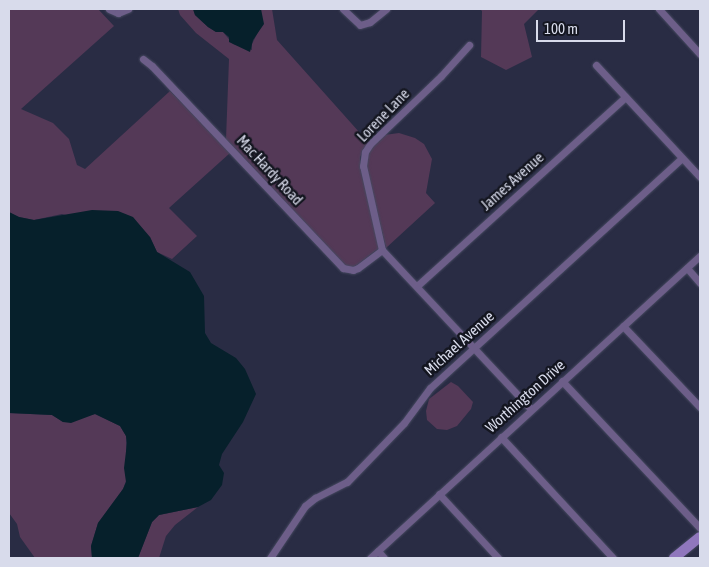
<!DOCTYPE html>
<style>
body{margin:0}
#map{position:relative;width:709px;height:567px;overflow:hidden;background:#292c44;font-family:"Asap Condensed",sans-serif}
div>[style]{position:absolute}
.green>*{inset:0;background:#543957}
.water>*{inset:0;background:#06202b}
.roads{filter:drop-shadow(0 0 1px #45485f) drop-shadow(0 0 1px #45485f)}
.street>*{height:7px;margin:-3.5px;padding:0 3.5px;transform-origin:3.5px;border-radius:3.5px;background:#6d5e89}
.secondary>*{height:10px;margin:-5px;padding:0 5px;transform-origin:5px;border-radius:5px;background:#9077bd}
span{translate:-50% -50%;white-space:nowrap;text-align:center;line-height:1.15;-webkit-text-stroke:5px #141620;paint-order:stroke}
.street-label{font-size:15px;color:#d8dbeb}
.frame{position:absolute;inset:0;border:10px solid #d8dbeb;pointer-events:none}
.scale{position:absolute;left:536px;top:20px;width:89px;height:22px;box-sizing:border-box;border:2px solid #d8dbeb;border-top:0;padding-left:6px;font-size:15px;line-height:18px;white-space:nowrap;color:#d8dbeb;-webkit-text-stroke:4px #141620;paint-order:stroke}
</style>
<div id="map">
<div class="green">
<i style="clip-path:polygon(9px 9px,98px 9px,114px 26px,21px 109px,53px 123px,69px 139px,77px 165px,85px 169px,170px 91px,230px 153px,169px 208px,197px 236px,172px 259px,157px 252px,150px 237px,62px 214px,34px 220px,19px 217px,9px 212px)"></i>
<i style="clip-path:polygon(178px 9px,193px 9px,195px 15px,208px 27px,216px 32px,223px 32px,233px 44px,252px 50px,252px 44px,260px 28px,261px 9px,272px 9px,277px 40px,368px 142px,360px 157px,360px 167px,379px 248px,357px 265px,353px 267px,345px 265px,226px 139px,229px 59px,196px 33px,180px 15px)"></i>
<i style="clip-path:polygon(480px 9px,539px 9px,524px 24px,532px 57px,506px 70px,481px 57px,482px 11px)"></i>
<i style="clip-path:polygon(399px 133px,415px 138px,424px 144px,432px 159px,426px 193px,435px 203px,386px 248px,366px 165px,367px 158px,372px 146px,384px 135px)"></i>
<i style="clip-path:polygon(451px 382px,458px 386px,473px 402px,471px 409px,457px 426px,447px 430px,437px 429px,427px 420px,426px 411px,429px 399px)"></i>
<i style="clip-path:polygon(9px 413px,52px 415px,63px 422px,95px 414px,120px 426px,126px 436px,126px 481px,123px 489px,98px 523px,91px 546px,92px 558px,35px 558px,20px 537px,17px 524px,9px 513px)"></i>
<i style="clip-path:polygon(198px 507px,175px 525px,166px 536px,159px 558px,138px 558px,152px 522px,159px 515px)"></i>
</div>
<div class="water">
<i style="clip-path:polygon(193px 9px,261px 9px,264px 24px,253px 40px,250px 52px,229px 42px,229px 37px,223px 32px,216px 32px,208px 27px,195px 15px)"></i>
<i style="clip-path:polygon(92px 210px,118px 211px,133px 217px,150px 237px,157px 252px,190px 272px,204px 296px,205px 333px,211px 343px,236px 358px,245px 369px,256px 394px,243px 422px,222px 454px,219px 465px,224px 473px,222px 485px,211px 500px,198px 507px,159px 515px,152px 522px,138px 558px,92px 558px,91px 546px,98px 523px,123px 489px,126px 482px,124px 468px,127px 443px,126px 436px,120px 426px,95px 414px,71px 423px,63px 422px,52px 415px,9px 413px,9px 212px,19px 217px,34px 220px)"></i>
</div>
<div class="roads">
<div class="street">
<i style="left:109px;top:9px;width:10px;rotate:24deg"></i>
<i style="left:118px;top:13px;width:11px;rotate:-22deg"></i>
<i style="left:343px;top:9px;width:23px;rotate:43deg"></i>
<i style="left:360px;top:25px;width:10px;rotate:-17deg"></i>
<i style="left:370px;top:22px;width:21px;rotate:-39deg"></i>
<i style="left:659px;top:9px;width:61px;rotate:47.7deg"></i>
<i style="left:143px;top:59px;width:11px;rotate:38deg"></i>
<i style="left:152px;top:66px;width:278px;rotate:46.6deg"></i>
<i style="left:343px;top:268px;width:10px;rotate:11deg"></i>
<i style="left:353px;top:270px;width:5px;rotate:-22deg"></i>
<i style="left:358px;top:268px;width:30px;rotate:-37deg"></i>
<i style="left:596px;top:65px;width:153px;rotate:47.1deg"></i>
<i style="left:382px;top:250px;width:86px;rotate:-102.7deg"></i>
<i style="left:363px;top:166px;width:14px;rotate:-82deg"></i>
<i style="left:365px;top:152px;width:9px;rotate:-58deg"></i>
<i style="left:370px;top:144px;width:98px;rotate:-43.8deg"></i>
<i style="left:441px;top:76px;width:42px;rotate:-47.9deg"></i>
<i style="left:382px;top:250px;width:218px;rotate:46.9deg"></i>
<i style="left:687px;top:268px;width:20px;rotate:49deg"></i>
<i style="left:418px;top:285px;width:280px;rotate:-42.2deg"></i>
<i style="left:623px;top:326px;width:112px;rotate:46.5deg"></i>
<i style="left:562px;top:381px;width:202px;rotate:46.8deg"></i>
<i style="left:501px;top:437px;width:165px;rotate:47.2deg"></i>
<i style="left:439px;top:494px;width:87px;rotate:47.3deg"></i>
<i style="left:378px;top:551px;width:9px;rotate:49deg"></i>
<i style="left:270px;top:558px;width:63px;rotate:-56.1deg"></i>
<i style="left:305px;top:506px;width:13px;rotate:-39deg"></i>
<i style="left:315px;top:498px;width:36px;rotate:-27deg"></i>
<i style="left:347px;top:482px;width:82px;rotate:-46deg"></i>
<i style="left:404px;top:423px;width:44px;rotate:-53.4deg"></i>
<i style="left:430px;top:388px;width:341px;rotate:-42.4deg"></i>
<i style="left:370px;top:558px;width:447px;rotate:-42.5deg"></i>
</div>
<div class="secondary">
<i style="left:674px;top:558px;width:33px;rotate:-39deg"></i>
</div>
</div>
<div class="street-label">
<span style="left:383px;top:115px;rotate:-46deg">Lorene Lane</span>
<span style="left:270px;top:170px;rotate:47deg">Mac Hardy Road</span>
<span style="left:512px;top:181px;rotate:-42deg">James Avenue</span>
<span style="left:459px;top:343px;rotate:-42deg">Michael Avenue</span>
<span style="left:525px;top:396px;rotate:-42deg">Worthington Drive</span>
</div>
<div class="frame"></div>
<div class="scale">100 m</div>
</div>
